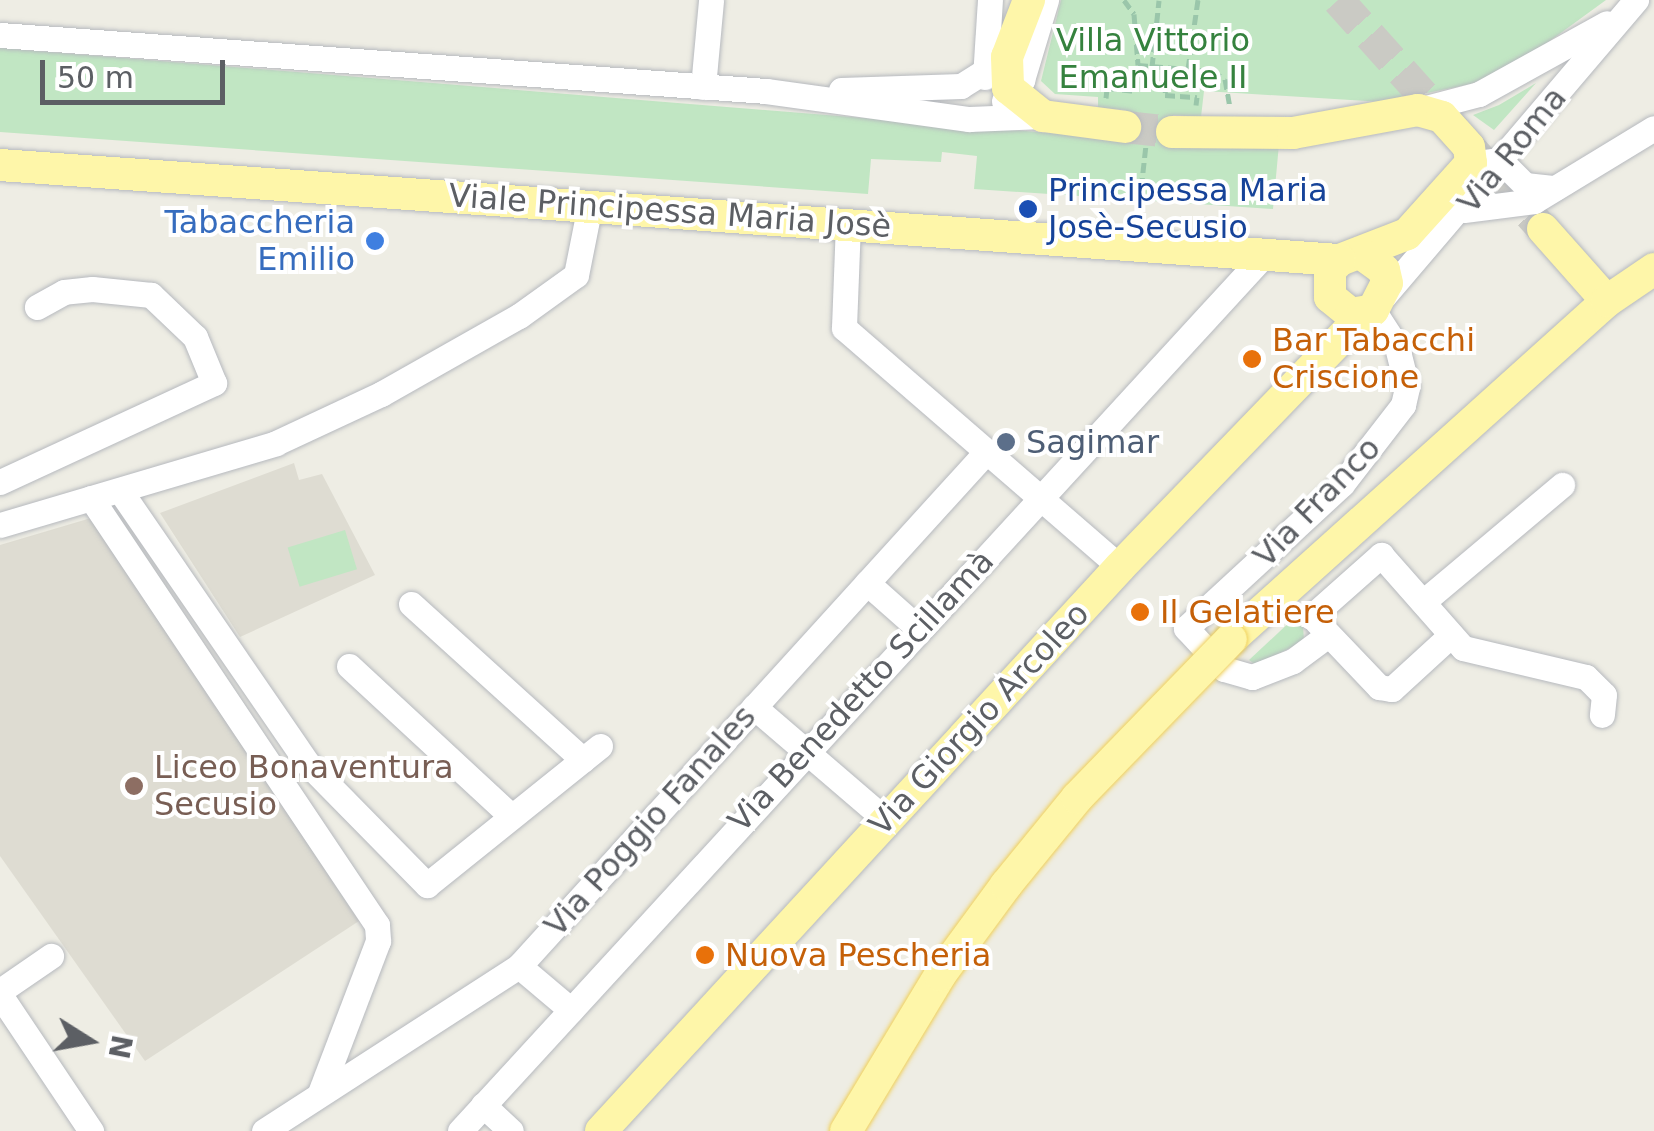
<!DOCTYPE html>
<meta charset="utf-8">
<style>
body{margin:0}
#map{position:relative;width:1654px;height:1131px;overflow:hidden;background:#eeede4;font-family:"DejaVu Sans",sans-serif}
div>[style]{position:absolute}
.education>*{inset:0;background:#dedcd2}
.green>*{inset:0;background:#c1e6c3;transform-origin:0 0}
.major-tunnel>*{height:32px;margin-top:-16px;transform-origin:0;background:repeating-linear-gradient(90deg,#cacac4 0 32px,transparent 0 48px)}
.path>*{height:5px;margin-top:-2.5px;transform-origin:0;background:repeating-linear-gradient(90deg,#9ac6aa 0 10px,transparent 0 15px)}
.roads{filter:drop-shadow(0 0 2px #b6b9be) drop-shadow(0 0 2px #b6b9be)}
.minor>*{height:25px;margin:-12.5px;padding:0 12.5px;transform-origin:12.5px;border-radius:12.5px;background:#fff}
.major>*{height:32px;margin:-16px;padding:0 16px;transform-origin:16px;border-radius:16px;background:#fef6a9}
.bridges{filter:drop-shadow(0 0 2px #f0d05b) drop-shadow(0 0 2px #f0d05b)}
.major-bridge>*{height:32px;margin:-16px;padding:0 16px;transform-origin:16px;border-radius:16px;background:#fef6a9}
.dots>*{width:28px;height:28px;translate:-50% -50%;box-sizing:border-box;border:5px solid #fff;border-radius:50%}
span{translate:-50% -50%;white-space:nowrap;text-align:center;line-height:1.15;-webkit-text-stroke:8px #fff;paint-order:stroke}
.park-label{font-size:32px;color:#35823e}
.street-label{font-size:32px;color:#5c5f64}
.transit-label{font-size:32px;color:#164399}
.left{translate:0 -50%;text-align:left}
.shop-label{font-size:32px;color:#366cbe}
.right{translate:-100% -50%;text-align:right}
.food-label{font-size:32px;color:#c56008}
.service-label{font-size:32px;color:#4e5e75}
.education-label{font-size:32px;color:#785e54}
.north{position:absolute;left:40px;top:991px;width:100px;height:100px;-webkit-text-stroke:8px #fff;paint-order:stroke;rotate:101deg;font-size:28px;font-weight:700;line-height:40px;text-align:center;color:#5c5f64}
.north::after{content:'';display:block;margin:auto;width:35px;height:45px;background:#5c5f64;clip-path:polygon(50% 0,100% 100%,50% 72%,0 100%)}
.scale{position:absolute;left:40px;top:60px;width:185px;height:45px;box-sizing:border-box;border:5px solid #5c5f64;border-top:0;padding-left:12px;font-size:30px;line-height:35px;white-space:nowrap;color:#5c5f64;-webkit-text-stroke:8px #fff;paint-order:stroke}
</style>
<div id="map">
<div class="education">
<i style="clip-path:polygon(294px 463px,299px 480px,322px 474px,375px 575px,240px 637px,160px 513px)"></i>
<i style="clip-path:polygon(91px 518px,359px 921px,145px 1061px,0 856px,0 545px)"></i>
</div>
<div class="green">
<i style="clip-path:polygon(1061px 0,1606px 0,1518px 64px,1471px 84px,1383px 102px,1204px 91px,1201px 117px,1173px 115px,1171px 141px,1279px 144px,1273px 209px,974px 189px,977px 156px,942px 152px,941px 162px,871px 159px,868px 194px,0 132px,0 48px,1123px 139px,1126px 110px,1098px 108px,1098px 97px,1055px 94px,1041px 81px)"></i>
<i style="clip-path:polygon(1536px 83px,1494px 130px,1473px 115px,1499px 105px)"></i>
<i style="left:345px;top:530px;width:41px;height:60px;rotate:73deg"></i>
<i style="clip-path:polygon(1294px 618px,1303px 625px,1304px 641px,1256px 665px,1249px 660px)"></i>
</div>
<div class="major-tunnel">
<i style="left:1338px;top:0;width:307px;rotate:48.2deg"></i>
<i style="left:1125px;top:127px;width:47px;rotate:6.1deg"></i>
</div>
<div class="path">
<i style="left:1124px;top:0;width:17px;rotate:54deg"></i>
<i style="left:1134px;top:14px;width:51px;rotate:85.5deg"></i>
<i style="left:1138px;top:65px;width:74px;rotate:4.6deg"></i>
<i style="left:1212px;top:71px;width:15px;rotate:32deg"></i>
<i style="left:1225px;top:79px;width:27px;rotate:80deg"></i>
<i style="left:1152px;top:67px;width:67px;rotate:-84deg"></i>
<i style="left:1167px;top:68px;width:27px;rotate:94deg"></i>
<i style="left:1165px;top:95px;width:32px;rotate:4deg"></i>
<i style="left:1197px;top:97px;width:8px;rotate:97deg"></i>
<i style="left:1188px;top:69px;width:70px;rotate:-81.8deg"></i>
<i style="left:1106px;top:98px;width:10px;rotate:-84deg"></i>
<i style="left:1107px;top:88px;width:29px;rotate:6deg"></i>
<i style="left:1136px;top:91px;width:26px;rotate:-86deg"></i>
<i style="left:1138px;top:217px;width:73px;rotate:-83.7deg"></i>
</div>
<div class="roads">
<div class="minor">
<i style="left:0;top:35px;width:768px;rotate:4.18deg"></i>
<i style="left:766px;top:91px;width:205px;rotate:7.9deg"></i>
<i style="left:969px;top:119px;width:74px;rotate:-2.3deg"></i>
<i style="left:985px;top:77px;width:77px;rotate:-86.3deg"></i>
<i style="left:703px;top:87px;width:87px;rotate:-84.7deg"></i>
<i style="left:841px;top:90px;width:120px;rotate:-1.9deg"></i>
<i style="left:961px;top:86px;width:54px;rotate:-32.2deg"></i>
<i style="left:1004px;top:101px;width:28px;rotate:-49deg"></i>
<i style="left:1022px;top:80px;width:84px;rotate:-73.3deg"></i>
<i style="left:1418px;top:110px;width:63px;rotate:-14.7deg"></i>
<i style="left:1479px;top:94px;width:146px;rotate:-29deg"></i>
<i style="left:1485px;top:162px;width:15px;rotate:-8deg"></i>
<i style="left:1500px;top:160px;width:35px;rotate:45deg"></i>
<i style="left:1525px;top:185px;width:30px;rotate:6deg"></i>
<i style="left:1464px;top:210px;width:71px;rotate:-7.3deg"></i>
<i style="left:1534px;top:201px;width:140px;rotate:-31.3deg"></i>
<i style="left:848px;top:223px;width:105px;rotate:92.2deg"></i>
<i style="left:844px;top:328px;width:365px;rotate:40.9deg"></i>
<i style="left:1384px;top:296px;width:389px;rotate:-49.6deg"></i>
<i style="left:0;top:482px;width:236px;rotate:-24.8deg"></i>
<i style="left:214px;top:383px;width:50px;rotate:-112.4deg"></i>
<i style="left:195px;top:337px;width:61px;rotate:-136.3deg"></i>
<i style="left:151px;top:295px;width:59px;rotate:-174.2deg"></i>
<i style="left:92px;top:289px;width:28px;rotate:174deg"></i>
<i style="left:64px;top:292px;width:31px;rotate:151deg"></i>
<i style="left:121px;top:492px;width:330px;rotate:55.5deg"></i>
<i style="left:308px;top:764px;width:170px;rotate:45.5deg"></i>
<i style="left:427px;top:885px;width:222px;rotate:-38.8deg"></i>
<i style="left:91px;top:498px;width:514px;rotate:56.19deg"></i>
<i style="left:377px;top:925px;width:16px;rotate:86deg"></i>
<i style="left:378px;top:941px;width:163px;rotate:110.9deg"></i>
<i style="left:0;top:525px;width:288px;rotate:-16.5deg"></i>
<i style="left:276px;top:443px;width:116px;rotate:-25deg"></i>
<i style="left:381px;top:394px;width:159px;rotate:-29.5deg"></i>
<i style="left:519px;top:316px;width:70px;rotate:-35.7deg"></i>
<i style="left:576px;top:275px;width:71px;rotate:-78.7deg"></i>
<i style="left:867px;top:583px;width:69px;rotate:41.5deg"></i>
<i style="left:1423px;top:602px;width:182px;rotate:-40.1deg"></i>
<i style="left:411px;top:604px;width:232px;rotate:42.2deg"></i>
<i style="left:1311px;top:617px;width:94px;rotate:-41.5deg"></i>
<i style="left:1381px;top:555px;width:124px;rotate:48.6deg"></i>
<i style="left:1463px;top:648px;width:126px;rotate:13.3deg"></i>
<i style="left:1586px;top:677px;width:25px;rotate:45deg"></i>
<i style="left:1604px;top:695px;width:20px;rotate:96deg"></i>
<i style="left:1317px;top:622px;width:90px;rotate:46.4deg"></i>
<i style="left:1379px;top:687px;width:13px;rotate:9deg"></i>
<i style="left:1392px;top:689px;width:80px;rotate:-42.5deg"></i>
<i style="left:1328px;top:635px;width:44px;rotate:143.4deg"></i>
<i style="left:1293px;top:661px;width:44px;rotate:158.7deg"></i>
<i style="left:1252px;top:677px;width:29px;rotate:-164deg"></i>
<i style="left:1224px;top:669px;width:56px;rotate:-132.8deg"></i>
<i style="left:1186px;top:628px;width:212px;rotate:-42.7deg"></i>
<i style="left:1342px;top:484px;width:100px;rotate:-52.3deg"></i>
<i style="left:1403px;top:405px;width:18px;rotate:-77deg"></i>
<i style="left:1407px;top:387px;width:41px;rotate:-104deg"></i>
<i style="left:1397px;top:347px;width:44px;rotate:-123deg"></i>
<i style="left:349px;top:666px;width:221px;rotate:42.8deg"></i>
<i style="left:754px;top:707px;width:174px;rotate:40.6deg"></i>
<i style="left:519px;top:966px;width:68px;rotate:40.2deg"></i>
<i style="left:0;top:991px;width:62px;rotate:-34.5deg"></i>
<i style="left:0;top:995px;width:164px;rotate:56.2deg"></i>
<i style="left:483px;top:1105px;width:38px;rotate:43deg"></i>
<i style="left:264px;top:1131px;width:304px;rotate:-32.9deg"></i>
<i style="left:519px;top:966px;width:694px;rotate:-47.74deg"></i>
<i style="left:460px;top:1131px;width:1190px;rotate:-47.45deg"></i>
</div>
<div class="major">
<i style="left:1029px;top:0;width:61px;rotate:111.1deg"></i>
<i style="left:1007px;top:57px;width:31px;rotate:88deg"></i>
<i style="left:1008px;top:88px;width:45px;rotate:38.7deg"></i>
<i style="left:1043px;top:116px;width:83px;rotate:7.6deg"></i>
<i style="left:1172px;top:132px;width:121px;rotate:0.5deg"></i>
<i style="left:1293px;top:133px;width:127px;rotate:-10.4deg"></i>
<i style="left:1418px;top:110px;width:25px;rotate:16deg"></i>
<i style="left:1442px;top:117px;width:40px;rotate:48deg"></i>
<i style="left:1469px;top:147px;width:16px;rotate:83deg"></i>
<i style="left:1471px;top:163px;width:96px;rotate:132deg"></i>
<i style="left:1407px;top:234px;width:72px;rotate:158.8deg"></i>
<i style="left:1340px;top:260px;width:14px;rotate:135deg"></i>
<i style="left:1330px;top:270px;width:27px;rotate:90deg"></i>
<i style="left:1330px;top:297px;width:27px;rotate:39deg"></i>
<i style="left:1351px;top:314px;width:22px;rotate:-10deg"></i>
<i style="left:1373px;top:310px;width:30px;rotate:-63deg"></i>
<i style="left:1387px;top:283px;width:13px;rotate:-103deg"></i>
<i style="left:1384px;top:270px;width:26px;rotate:-144deg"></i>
<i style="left:0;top:165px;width:1343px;rotate:4.06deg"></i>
<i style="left:1543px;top:229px;width:96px;rotate:48.4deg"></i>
<i style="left:1231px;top:639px;width:506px;rotate:-41.95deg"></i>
<i style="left:1607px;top:301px;width:57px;rotate:-34.2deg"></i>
<i style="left:601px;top:1131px;width:766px;rotate:-47.38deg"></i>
<i style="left:1120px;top:567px;width:353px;rotate:-46deg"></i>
</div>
</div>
<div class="bridges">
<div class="major-bridge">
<i style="left:846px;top:1131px;width:182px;rotate:-58.9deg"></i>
<i style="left:940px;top:975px;width:112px;rotate:-53.7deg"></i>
<i style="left:1006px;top:885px;width:112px;rotate:-50.8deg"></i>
<i style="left:1077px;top:798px;width:221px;rotate:-45.9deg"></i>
</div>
</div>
<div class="dots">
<i style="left:1028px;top:209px;background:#1a4fb4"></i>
<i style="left:375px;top:241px;background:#3f7fe0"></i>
<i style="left:1252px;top:359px;background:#e8710a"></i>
<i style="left:1006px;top:442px;background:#5c6f8a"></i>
<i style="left:1140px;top:612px;background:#e8710a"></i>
<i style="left:134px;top:786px;background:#8d6e63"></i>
<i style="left:705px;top:955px;background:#e8710a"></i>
</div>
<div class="park-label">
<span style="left:1153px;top:59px">Villa Vittorio<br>Emanuele II</span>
</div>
<div class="street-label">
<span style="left:1512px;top:150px;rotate:-51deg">Via Roma</span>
<span style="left:670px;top:211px;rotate:4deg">Viale Principessa Maria Josè</span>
<span style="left:1317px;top:502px;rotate:-46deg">Via Franco</span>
<span style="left:861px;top:691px;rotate:-47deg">Via Benedetto Scillamà</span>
<span style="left:979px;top:719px;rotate:-47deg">Via Giorgio Arcoleo</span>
<span style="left:650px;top:821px;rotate:-48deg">Via Poggio Fanales</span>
</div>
<div class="transit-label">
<span class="left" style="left:1048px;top:209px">Principessa Maria<br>Josè-Secusio</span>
</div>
<div class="shop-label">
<span class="right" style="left:355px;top:241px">Tabaccheria<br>Emilio</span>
</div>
<div class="food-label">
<span class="left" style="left:1272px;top:359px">Bar Tabacchi<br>Criscione</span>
<span class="left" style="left:1160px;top:612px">Il Gelatiere</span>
<span class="left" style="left:725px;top:955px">Nuova Pescheria</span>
</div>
<div class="service-label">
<span class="left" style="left:1026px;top:442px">Sagimar</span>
</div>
<div class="education-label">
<span class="left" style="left:154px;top:786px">Liceo Bonaventura<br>Secusio</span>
</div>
<div class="north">N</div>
<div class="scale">50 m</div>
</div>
